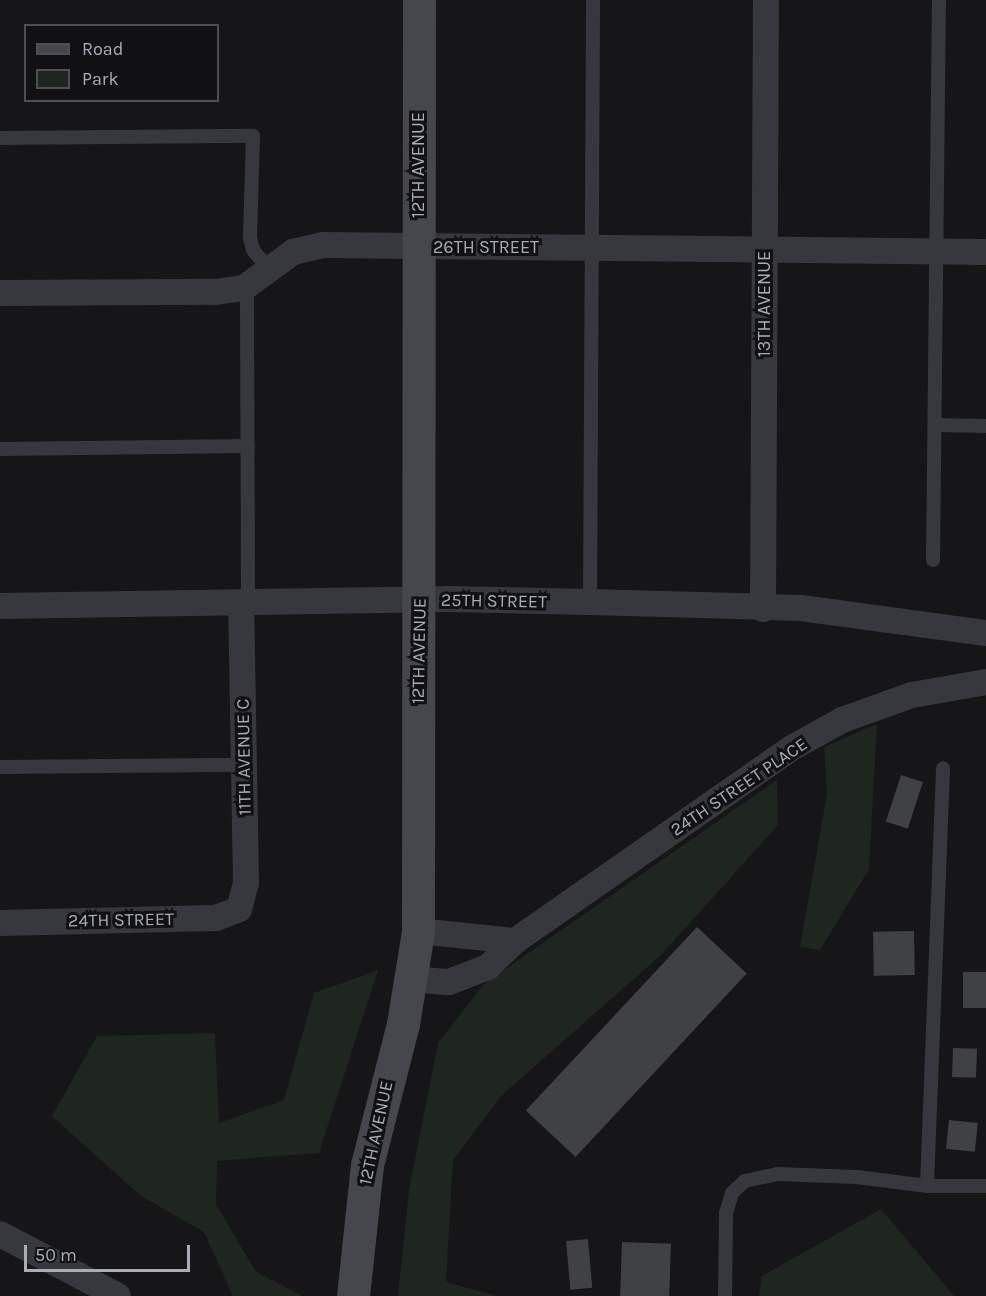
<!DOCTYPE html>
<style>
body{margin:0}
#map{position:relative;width:986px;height:1296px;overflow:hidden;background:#161618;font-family:Karla,sans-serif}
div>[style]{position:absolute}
.green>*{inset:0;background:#1e261f}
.building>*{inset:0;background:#404145;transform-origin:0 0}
.lane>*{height:14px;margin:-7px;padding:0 7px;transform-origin:7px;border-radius:7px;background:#37383d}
.street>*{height:26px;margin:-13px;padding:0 13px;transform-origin:13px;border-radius:13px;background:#37383d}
.secondary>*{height:33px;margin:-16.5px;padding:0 16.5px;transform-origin:16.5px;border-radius:16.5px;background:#45474d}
span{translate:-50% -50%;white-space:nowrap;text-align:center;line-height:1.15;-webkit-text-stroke:6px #111113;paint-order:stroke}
.street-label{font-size:18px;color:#a8adb8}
.legend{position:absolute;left:24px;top:24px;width:195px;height:78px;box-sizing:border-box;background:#111113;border:2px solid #4d4f55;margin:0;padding:8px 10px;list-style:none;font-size:18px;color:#a8adb8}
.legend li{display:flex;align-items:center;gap:12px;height:30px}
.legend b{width:30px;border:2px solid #4d4f55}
.scale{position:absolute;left:24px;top:1245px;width:166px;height:27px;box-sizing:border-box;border:3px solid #a8adb8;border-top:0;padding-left:8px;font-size:18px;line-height:21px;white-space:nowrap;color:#a8adb8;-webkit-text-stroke:4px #111113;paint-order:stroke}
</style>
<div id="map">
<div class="green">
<i style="clip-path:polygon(877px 724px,869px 869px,820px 950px,800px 947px,827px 794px,824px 747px)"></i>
<i style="clip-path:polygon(777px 780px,778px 825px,661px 955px,501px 1096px,453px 1160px,446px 1282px,497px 1296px,398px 1296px,409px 1190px,438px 1043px,484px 984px)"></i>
<i style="clip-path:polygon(378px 970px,319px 1153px,217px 1161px,216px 1204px,256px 1272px,303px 1296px,233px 1296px,204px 1232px,141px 1196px,52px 1116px,97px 1036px,215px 1033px,219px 1123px,284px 1100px,314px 993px)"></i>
<i style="clip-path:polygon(881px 1209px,954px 1296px,759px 1296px,762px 1276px)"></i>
</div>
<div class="building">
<i style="left:901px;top:775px;width:23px;height:49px;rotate:18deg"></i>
<i style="left:697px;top:927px;width:68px;height:251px;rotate:43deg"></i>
<i style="left:914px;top:931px;width:44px;height:41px;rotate:89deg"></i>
<i style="left:963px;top:972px;width:23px;height:36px"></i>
<i style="left:953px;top:1048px;width:24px;height:29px;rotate:2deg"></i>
<i style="left:949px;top:1120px;width:29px;height:29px;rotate:6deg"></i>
<i style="left:588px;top:1239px;width:49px;height:22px;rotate:85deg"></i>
<i style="left:622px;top:1242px;width:49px;height:54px;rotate:2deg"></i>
</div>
<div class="lane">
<i style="left:0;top:138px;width:253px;rotate:-0.5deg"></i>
<i style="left:253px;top:136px;width:102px;rotate:91.7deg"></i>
<i style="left:250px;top:238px;width:12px;rotate:76deg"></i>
<i style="left:253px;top:250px;width:26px;rotate:50deg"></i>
<i style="left:935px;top:425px;width:51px;rotate:1.1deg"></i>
<i style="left:0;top:449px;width:248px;rotate:-0.7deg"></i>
<i style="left:933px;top:560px;width:560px;rotate:-89.39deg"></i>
<i style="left:590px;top:602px;width:602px;rotate:-89.71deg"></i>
<i style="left:241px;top:604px;width:16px;rotate:-63deg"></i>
<i style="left:248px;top:590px;width:290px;rotate:-90.2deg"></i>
<i style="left:247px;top:300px;width:12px;rotate:-104deg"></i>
<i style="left:0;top:767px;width:244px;rotate:-0.5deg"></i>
<i style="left:927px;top:1186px;width:418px;rotate:-87.8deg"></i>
<i style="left:725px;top:1296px;width:83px;rotate:-89.3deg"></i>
<i style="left:726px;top:1213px;width:21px;rotate:-73deg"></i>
<i style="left:732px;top:1193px;width:18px;rotate:-43deg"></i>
<i style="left:745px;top:1181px;width:33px;rotate:-12deg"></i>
<i style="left:777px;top:1174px;width:80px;rotate:2.1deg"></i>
<i style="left:857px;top:1177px;width:71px;rotate:7.3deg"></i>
<i style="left:927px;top:1186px;width:59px"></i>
</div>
<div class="street">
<i style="left:0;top:293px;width:215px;rotate:-0.3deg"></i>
<i style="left:215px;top:292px;width:29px;rotate:-8deg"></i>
<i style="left:244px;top:288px;width:61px;rotate:-36.3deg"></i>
<i style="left:293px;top:252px;width:31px;rotate:-13deg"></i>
<i style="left:323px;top:245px;width:663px;rotate:0.6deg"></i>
<i style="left:0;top:606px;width:449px;rotate:-0.9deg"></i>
<i style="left:449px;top:599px;width:141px;rotate:1.2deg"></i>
<i style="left:590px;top:602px;width:211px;rotate:1.6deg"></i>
<i style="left:801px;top:608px;width:187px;rotate:7.7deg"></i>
<i style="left:763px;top:609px;width:609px;rotate:-89.72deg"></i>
<i style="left:0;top:923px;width:216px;rotate:-1.3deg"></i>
<i style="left:216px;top:918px;width:25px;rotate:-21deg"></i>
<i style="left:239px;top:909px;width:27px;rotate:-75deg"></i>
<i style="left:246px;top:883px;width:279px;rotate:-91deg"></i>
<i style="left:418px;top:931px;width:98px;rotate:5.9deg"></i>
<i style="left:412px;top:979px;width:37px;rotate:5deg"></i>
<i style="left:449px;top:982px;width:42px;rotate:-21deg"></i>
<i style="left:488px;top:967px;width:37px;rotate:-44deg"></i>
<i style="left:515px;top:941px;width:335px;rotate:-34.9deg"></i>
<i style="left:790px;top:749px;width:60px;rotate:-29.1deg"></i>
<i style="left:842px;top:720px;width:74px;rotate:-19.7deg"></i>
<i style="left:912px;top:695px;width:75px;rotate:-10deg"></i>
<i style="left:0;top:1234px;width:133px;rotate:27.7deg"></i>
</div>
<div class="secondary">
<i style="left:353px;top:1296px;width:132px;rotate:-83.9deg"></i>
<i style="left:367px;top:1165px;width:146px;rotate:-75.7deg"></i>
<i style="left:403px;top:1024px;width:94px;rotate:-80.8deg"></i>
<i style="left:418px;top:931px;width:931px;rotate:-89.94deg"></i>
</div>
<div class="street-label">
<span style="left:418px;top:165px;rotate:-90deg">12TH AVENUE</span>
<span style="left:486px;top:247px">26TH STREET</span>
<span style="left:764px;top:304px;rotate:-90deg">13TH AVENUE</span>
<span style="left:494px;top:601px;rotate:1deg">25TH STREET</span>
<span style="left:419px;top:651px;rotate:-89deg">12TH AVENUE</span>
<span style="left:244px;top:757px;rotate:-91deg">11TH AVENUE C</span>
<span style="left:739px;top:787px;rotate:-34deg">24TH STREET PLACE</span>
<span style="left:121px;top:920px;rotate:-1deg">24TH STREET</span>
<span style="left:376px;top:1133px;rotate:-78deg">12TH AVENUE</span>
</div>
<ul class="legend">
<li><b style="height:8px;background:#45474d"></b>Road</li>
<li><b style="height:16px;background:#1e261f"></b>Park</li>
</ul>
<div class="scale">50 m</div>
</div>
